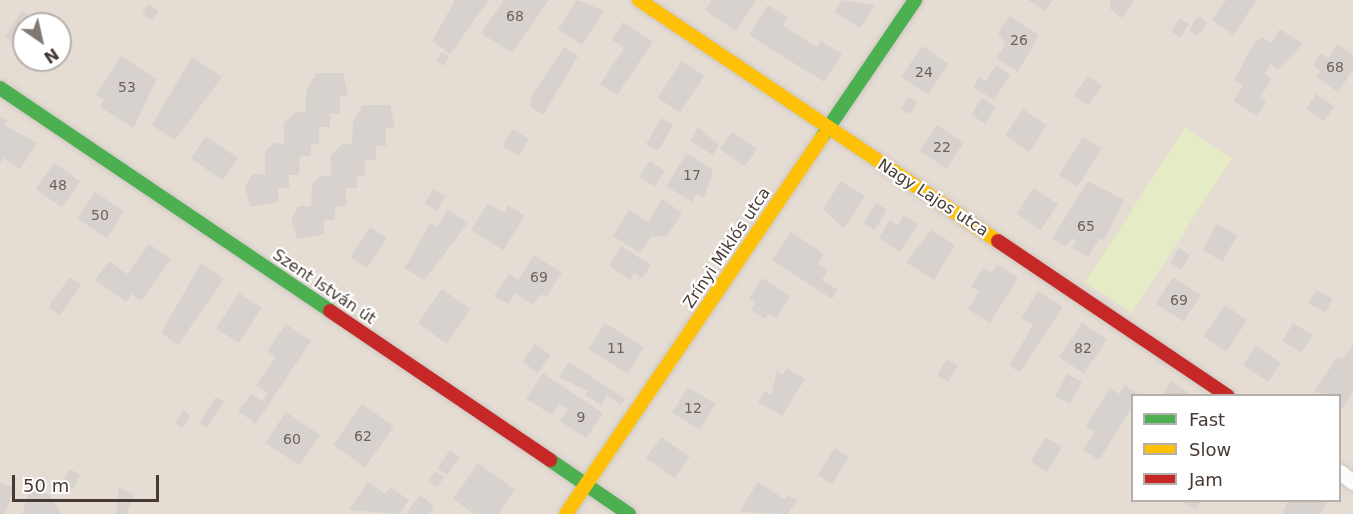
<!DOCTYPE html>
<meta charset="utf-8">
<style>
body{margin:0}
#map{position:relative;width:1353px;height:514px;overflow:hidden;background:#f0ebe6;font-family:"DejaVu Sans",sans-serif}
div>[style]{position:absolute}
.residential>*{inset:0;background:#e5dcd3}
.green>*{inset:0;background:#e5ebc4;transform-origin:0 0}
.building>*{inset:0;background:#d8d2ce;transform-origin:0 0}
.roads{filter:drop-shadow(0 0 2px #ccc7c2) drop-shadow(0 0 2px #ccc7c2)}
.street>*{height:15px;margin:-7.5px;padding:0 7.5px;transform-origin:7.5px;border-radius:7.5px;background:#fdfcfb}
.fast>*{height:14px;margin:-7px;padding:0 7px;transform-origin:7px;border-radius:7px;background:#4caf50}
.slow>*{height:14px;margin:-7px;padding:0 7px;transform-origin:7px;border-radius:7px;background:#ffc107}
.jam>*{height:14px;margin:-7px;padding:0 7px;transform-origin:7px;border-radius:7px;background:#c62828}
span{translate:-50% -50%;white-space:nowrap;text-align:center;line-height:1.15;-webkit-text-stroke:4.5px #fff;paint-order:stroke}
.number-label{font-size:14px;color:#6c625b}
.number-label span{-webkit-text-stroke-width:0}
.street-label{font-size:16px;color:#463a33}
.legend{position:absolute;left:1131px;top:394px;width:210px;height:108px;box-sizing:border-box;background:#fff;border:2px solid #b5b0ad;margin:0;padding:8px 10px;list-style:none;font-size:18px;color:#463a33}
.legend li{display:flex;align-items:center;gap:12px;height:30px}
.legend b{width:30px;border:2px solid #b5b0ad}
.north{position:absolute;left:12px;top:12px;width:60px;height:60px;box-sizing:border-box;background:#fff;border:2px solid #b5b0ad;border-radius:50%;rotate:146deg;font-size:16px;font-weight:700;line-height:24px;text-align:center;color:#463a33}
.north::after{content:'';display:block;margin:auto;width:21px;height:27px;background:#827872;clip-path:polygon(50% 0,100% 100%,50% 72%,0 100%)}
.scale{position:absolute;left:12px;top:475px;width:147px;height:27px;box-sizing:border-box;border:3px solid #463a33;border-top:0;padding-left:8px;font-size:18px;line-height:21px;white-space:nowrap;color:#463a33;-webkit-text-stroke:4px #fff;paint-order:stroke}
</style>
<div id="map">
<div class="residential">
<i style="clip-path:polygon(evenodd,0 0,1353px 0,1353px 514px,0 514px,0 0,24px 24px,60px 24px,60px 60px,24px 60px,24px 24px,0 0,1132px 396px,1340px 396px,1340px 500px,1132px 500px,1132px 396px)"></i>
</div>
<div class="green">
<i style="left:1185px;top:128px;width:56px;height:184px;rotate:33deg"></i>
</div>
<div class="building">
<i style="clip-path:polygon(455px 0,489px 0,450px 54px,432px 41px)"></i>
<i style="clip-path:polygon(504px 0,549px 0,512px 53px,481px 33px)"></i>
<i style="clip-path:polygon(577px 0,604px 11px,582px 45px,558px 29px)"></i>
<i style="clip-path:polygon(712px 0,756px 0,736px 31px,705px 10px)"></i>
<i style="clip-path:polygon(842px 0,875px 5px,860px 28px,834px 12px)"></i>
<i style="clip-path:polygon(1028px 0,1053px 0,1045px 11px)"></i>
<i style="clip-path:polygon(1110px 0,1135px 0,1122px 18px,1110px 9px)"></i>
<i style="clip-path:polygon(1226px 0,1257px 0,1233px 35px,1212px 20px)"></i>
<i style="left:149px;top:4px;width:12px;height:12px;rotate:35deg"></i>
<i style="clip-path:polygon(768px 5px,788px 18px,783px 26px,817px 47px,821px 41px,842px 54px,824px 82px,749px 35px)"></i>
<i style="clip-path:polygon(22px 11px,43px 24px,24px 24px,24px 56px,18px 52px,21px 47px,5px 37px)"></i>
<i style="clip-path:polygon(1010px 16px,1039px 35px,1018px 72px,996px 58px,1005px 45px,998px 32px)"></i>
<i style="left:1198px;top:16px;width:11px;height:17px;rotate:34deg"></i>
<i style="left:1180px;top:18px;width:11px;height:16px;rotate:34deg"></i>
<i style="clip-path:polygon(623px 22px,653px 42px,617px 95px,600px 84px,624px 48px,612px 40px)"></i>
<i style="clip-path:polygon(1280px 29px,1303px 44px,1278px 69px,1271px 64px,1265px 74px,1272px 79px,1260px 97px,1266px 101px,1257px 116px,1233px 101px,1243px 86px,1234px 80px,1254px 43px,1262px 37px,1271px 43px)"></i>
<i style="clip-path:polygon(1337px 44px,1353px 55px,1353px 70px,1338px 92px,1316px 77px,1320px 70px,1313px 65px,1321px 53px,1328px 58px)"></i>
<i style="left:922px;top:46px;width:32px;height:37px;rotate:34deg"></i>
<i style="clip-path:polygon(564px 47px,578px 56px,543px 115px,530px 106px,531px 97px)"></i>
<i style="left:442px;top:52px;width:9px;height:11px;rotate:32deg"></i>
<i style="clip-path:polygon(121px 56px,157px 79px,133px 128px,100px 107px,104px 100px,96px 95px)"></i>
<i style="clip-path:polygon(192px 57px,222px 77px,175px 140px,152px 125px)"></i>
<i style="left:682px;top:61px;width:27px;height:44px;rotate:34deg"></i>
<i style="clip-path:polygon(996px 65px,1010px 75px,994px 100px,973px 87px,980px 77px,986px 81px)"></i>
<i style="clip-path:polygon(316px 73px,343px 73px,348px 96px,340px 96px,340px 113px,330px 114px,330px 127px,319px 127px,319px 144px,311px 144px,311px 156px,300px 156px,299px 175px,289px 175px,289px 188px,278px 188px,278px 202px,250px 207px,245px 187px,252px 174px,265px 174px,265px 152px,274px 143px,284px 144px,284px 123px,296px 112px,306px 112px,306px 91px)"></i>
<i style="left:1088px;top:76px;width:17px;height:24px;rotate:36deg"></i>
<i style="left:1316px;top:94px;width:22px;height:18px;rotate:34deg"></i>
<i style="left:908px;top:97px;width:10px;height:14px;rotate:29deg"></i>
<i style="left:982px;top:98px;width:17px;height:20px;rotate:33deg"></i>
<i style="clip-path:polygon(362px 105px,390px 105px,395px 128px,386px 128px,386px 146px,376px 145px,376px 160px,365px 159px,365px 176px,357px 176px,357px 188px,346px 188px,346px 206px,335px 207px,335px 220px,324px 220px,324px 234px,297px 239px,291px 219px,299px 206px,311px 206px,312px 184px,320px 176px,331px 176px,331px 155px,342px 144px,352px 144px,353px 123px)"></i>
<i style="left:1023px;top:109px;width:29px;height:32px;rotate:34deg"></i>
<i style="clip-path:polygon(0 116px,7px 121px,5px 125px,37px 143px,20px 169px,4px 158px,0 163px)"></i>
<i style="left:661px;top:118px;width:14px;height:30px;rotate:30deg"></i>
<i style="left:937px;top:125px;width:32px;height:31px;rotate:34deg"></i>
<i style="clip-path:polygon(698px 127px,719px 145px,713px 155px,690px 141px)"></i>
<i style="left:513px;top:129px;width:19px;height:20px;rotate:32deg"></i>
<i style="left:732px;top:132px;width:30px;height:21px;rotate:34deg"></i>
<i style="left:206px;top:136px;width:39px;height:27px;rotate:35deg"></i>
<i style="left:1083px;top:137px;width:22px;height:45px;rotate:32deg"></i>
<i style="clip-path:polygon(687px 153px,713px 170px,704px 198px,697px 194px,692px 202px,666px 186px)"></i>
<i style="left:650px;top:161px;width:18px;height:19px;rotate:34deg"></i>
<i style="left:54px;top:163px;width:32px;height:32px;rotate:35deg"></i>
<i style="clip-path:polygon(841px 181px,865px 196px,844px 229px,823px 209px)"></i>
<i style="clip-path:polygon(1088px 181px,1124px 200px,1104px 240px,1100px 238px,1088px 257px,1072px 248px,1077px 241px,1072px 238px,1066px 247px,1052px 238px)"></i>
<i style="left:1034px;top:188px;width:29px;height:31px;rotate:34deg"></i>
<i style="left:434px;top:189px;width:14px;height:17px;rotate:34deg"></i>
<i style="left:95px;top:192px;width:35px;height:32px;rotate:33deg"></i>
<i style="clip-path:polygon(662px 199px,682px 213px,667px 236px,651px 237px,640px 253px,613px 236px,629px 210px,648px 222px)"></i>
<i style="clip-path:polygon(488px 203px,504px 213px,508px 205px,525px 216px,503px 250px,471px 230px)"></i>
<i style="left:876px;top:203px;width:13px;height:24px;rotate:32deg"></i>
<i style="clip-path:polygon(448px 210px,468px 223px,424px 280px,405px 268px,430px 223px,437px 227px)"></i>
<i style="clip-path:polygon(904px 215px,918px 224px,900px 252px,879px 238px,890px 220px,898px 225px)"></i>
<i style="left:1217px;top:224px;width:23px;height:30px;rotate:29deg"></i>
<i style="left:370px;top:227px;width:20px;height:36px;rotate:33deg"></i>
<i style="clip-path:polygon(931px 230px,955px 245px,934px 280px,906px 262px)"></i>
<i style="clip-path:polygon(791px 232px,824px 254px,818px 264px,828px 270px,822px 280px,838px 290px,832px 299px,772px 260px)"></i>
<i style="clip-path:polygon(149px 244px,171px 259px,141px 301px,132px 294px,126px 302px,95px 280px,109px 261px,127px 274px)"></i>
<i style="clip-path:polygon(621px 246px,651px 265px,642px 278px,634px 273px,630px 280px,609px 266px)"></i>
<i style="left:1179px;top:248px;width:13px;height:17px;rotate:32deg"></i>
<i style="clip-path:polygon(534px 255px,562px 273px,546px 297px,541px 294px,533px 305px,515px 293px,508px 304px,494px 296px,509px 274px,518px 280px)"></i>
<i style="clip-path:polygon(201px 263px,224px 279px,178px 345px,161px 333px)"></i>
<i style="clip-path:polygon(997px 264px,1018px 278px,990px 323px,968px 309px,979px 291px,971px 287px,983px 268px,991px 273px)"></i>
<i style="left:70px;top:277px;width:14px;height:37px;rotate:36deg"></i>
<i style="left:1173px;top:277px;width:33px;height:32px;rotate:33deg"></i>
<i style="clip-path:polygon(762px 278px,790px 296px,776px 318px,768px 313px,765px 319px,751px 310px,755px 303px,749px 299px)"></i>
<i style="left:442px;top:289px;width:35px;height:42px;rotate:35deg"></i>
<i style="left:1316px;top:290px;width:19px;height:15px;rotate:28deg"></i>
<i style="clip-path:polygon(1038px 291px,1063px 307px,1020px 372px,1009px 366px,1033px 325px,1021px 318px)"></i>
<i style="left:239px;top:293px;width:27px;height:42px;rotate:33deg"></i>
<i style="left:1225px;top:305px;width:27px;height:38px;rotate:34deg"></i>
<i style="left:605px;top:323px;width:46px;height:31px;rotate:32deg"></i>
<i style="left:1082px;top:323px;width:30px;height:41px;rotate:34deg"></i>
<i style="left:1293px;top:323px;width:23px;height:21px;rotate:31deg"></i>
<i style="clip-path:polygon(286px 324px,311px 341px,256px 424px,238px 411px,251px 394px,262px 401px,268px 393px,256px 385px,276px 357px,267px 351px)"></i>
<i style="left:535px;top:344px;width:19px;height:22px;rotate:35deg"></i>
<i style="clip-path:polygon(1353px 345px,1353px 391px,1340px 412px,1340px 396px,1314px 392px,1338px 356px,1343px 359px)"></i>
<i style="left:1256px;top:346px;width:30px;height:23px;rotate:34deg"></i>
<i style="left:947px;top:359px;width:13px;height:19px;rotate:32deg"></i>
<i style="clip-path:polygon(569px 362px,625px 399px,621px 405px,607px 395px,601px 405px,585px 395px,588px 391px,559px 377px)"></i>
<i style="clip-path:polygon(787px 368px,805px 379px,782px 416px,758px 402px,765px 391px,771px 395px,777px 371px,783px 375px)"></i>
<i style="clip-path:polygon(543px 373px,603px 413px,586px 438px,560px 421px,568px 409px,559px 404px,552px 415px,526px 399px)"></i>
<i style="left:1067px;top:374px;width:17px;height:25px;rotate:28deg"></i>
<i style="clip-path:polygon(1171px 381px,1194px 396px,1162px 396px)"></i>
<i style="clip-path:polygon(1125px 385px,1142px 396px,1132px 396px,1132px 407px,1099px 460px,1083px 450px,1095px 432px,1086px 426px,1110px 388px,1119px 394px)"></i>
<i style="left:688px;top:387px;width:32px;height:30px;rotate:32deg"></i>
<i style="left:216px;top:397px;width:9px;height:31px;rotate:32deg"></i>
<i style="left:362px;top:404px;width:39px;height:50px;rotate:35deg"></i>
<i style="left:183px;top:410px;width:9px;height:16px;rotate:32deg"></i>
<i style="left:286px;top:412px;width:41px;height:37px;rotate:34deg"></i>
<i style="left:661px;top:437px;width:35px;height:26px;rotate:35deg"></i>
<i style="left:1046px;top:437px;width:19px;height:29px;rotate:32deg"></i>
<i style="left:835px;top:448px;width:17px;height:32px;rotate:33deg"></i>
<i style="left:450px;top:450px;width:12px;height:22px;rotate:35deg"></i>
<i style="clip-path:polygon(478px 463px,515px 490px,498px 514px,474px 514px,453px 499px)"></i>
<i style="left:69px;top:469px;width:12px;height:17px;rotate:24deg"></i>
<i style="left:435px;top:471px;width:11px;height:12px;rotate:34deg"></i>
<i style="clip-path:polygon(368px 482px,385px 494px,390px 487px,409px 500px,399px 514px,349px 510px)"></i>
<i style="clip-path:polygon(758px 482px,784px 499px,788px 495px,797px 500px,788px 514px,739px 512px)"></i>
<i style="clip-path:polygon(0 483px,14px 488px,5px 514px,0 514px)"></i>
<i style="clip-path:polygon(31px 488px,49px 495px,62px 514px,22px 514px)"></i>
<i style="clip-path:polygon(119px 488px,134px 494px,127px 514px,116px 514px)"></i>
<i style="clip-path:polygon(420px 495px,434px 506px,429px 514px,406px 514px)"></i>
<i style="clip-path:polygon(1180px 500px,1202px 500px,1196px 510px)"></i>
<i style="clip-path:polygon(1288px 500px,1324px 500px,1327px 502px,1320px 514px,1282px 514px)"></i>
</div>
<div class="roads">
<div class="street">
<i style="left:1340px;top:472px;width:16px;rotate:38deg"></i>
</div>
<div class="fast">
<i style="left:0;top:88px;width:398px;rotate:34deg"></i>
<i style="left:822px;top:137px;width:166px;rotate:-55.8deg"></i>
<i style="left:550px;top:460px;width:96px;rotate:34.4deg"></i>
</div>
<div class="slow">
<i style="left:639px;top:0;width:432px;rotate:33.9deg"></i>
<i style="left:566px;top:514px;width:456px;rotate:-55.8deg"></i>
</div>
<div class="jam">
<i style="left:998px;top:241px;width:277px;rotate:34deg"></i>
<i style="left:330px;top:311px;width:266px;rotate:34.1deg"></i>
</div>
</div>
<div class="number-label">
<span style="left:515px;top:16px">68</span>
<span style="left:1019px;top:40px">26</span>
<span style="left:1335px;top:67px">68</span>
<span style="left:924px;top:72px">24</span>
<span style="left:127px;top:87px">53</span>
<span style="left:942px;top:147px">22</span>
<span style="left:692px;top:175px">17</span>
<span style="left:58px;top:185px">48</span>
<span style="left:100px;top:215px">50</span>
<span style="left:1086px;top:226px">65</span>
<span style="left:539px;top:277px">69</span>
<span style="left:1179px;top:300px">69</span>
<span style="left:616px;top:348px">11</span>
<span style="left:1083px;top:348px">82</span>
<span style="left:693px;top:408px">12</span>
<span style="left:581px;top:417px">9</span>
<span style="left:363px;top:436px">62</span>
<span style="left:292px;top:439px">60</span>
</div>
<div class="street-label">
<span style="left:933px;top:198px;rotate:33deg">Nagy Lajos utca</span>
<span style="left:727px;top:248px;rotate:-56deg">Zrínyi Miklós utca</span>
<span style="left:324px;top:287px;rotate:34deg">Szent István út</span>
</div>
<ul class="legend">
<li><b style="height:8px;background:#4caf50"></b>Fast</li>
<li><b style="height:8px;background:#ffc107"></b>Slow</li>
<li><b style="height:8px;background:#c62828"></b>Jam</li>
</ul>
<div class="north">N</div>
<div class="scale">50 m</div>
</div>
